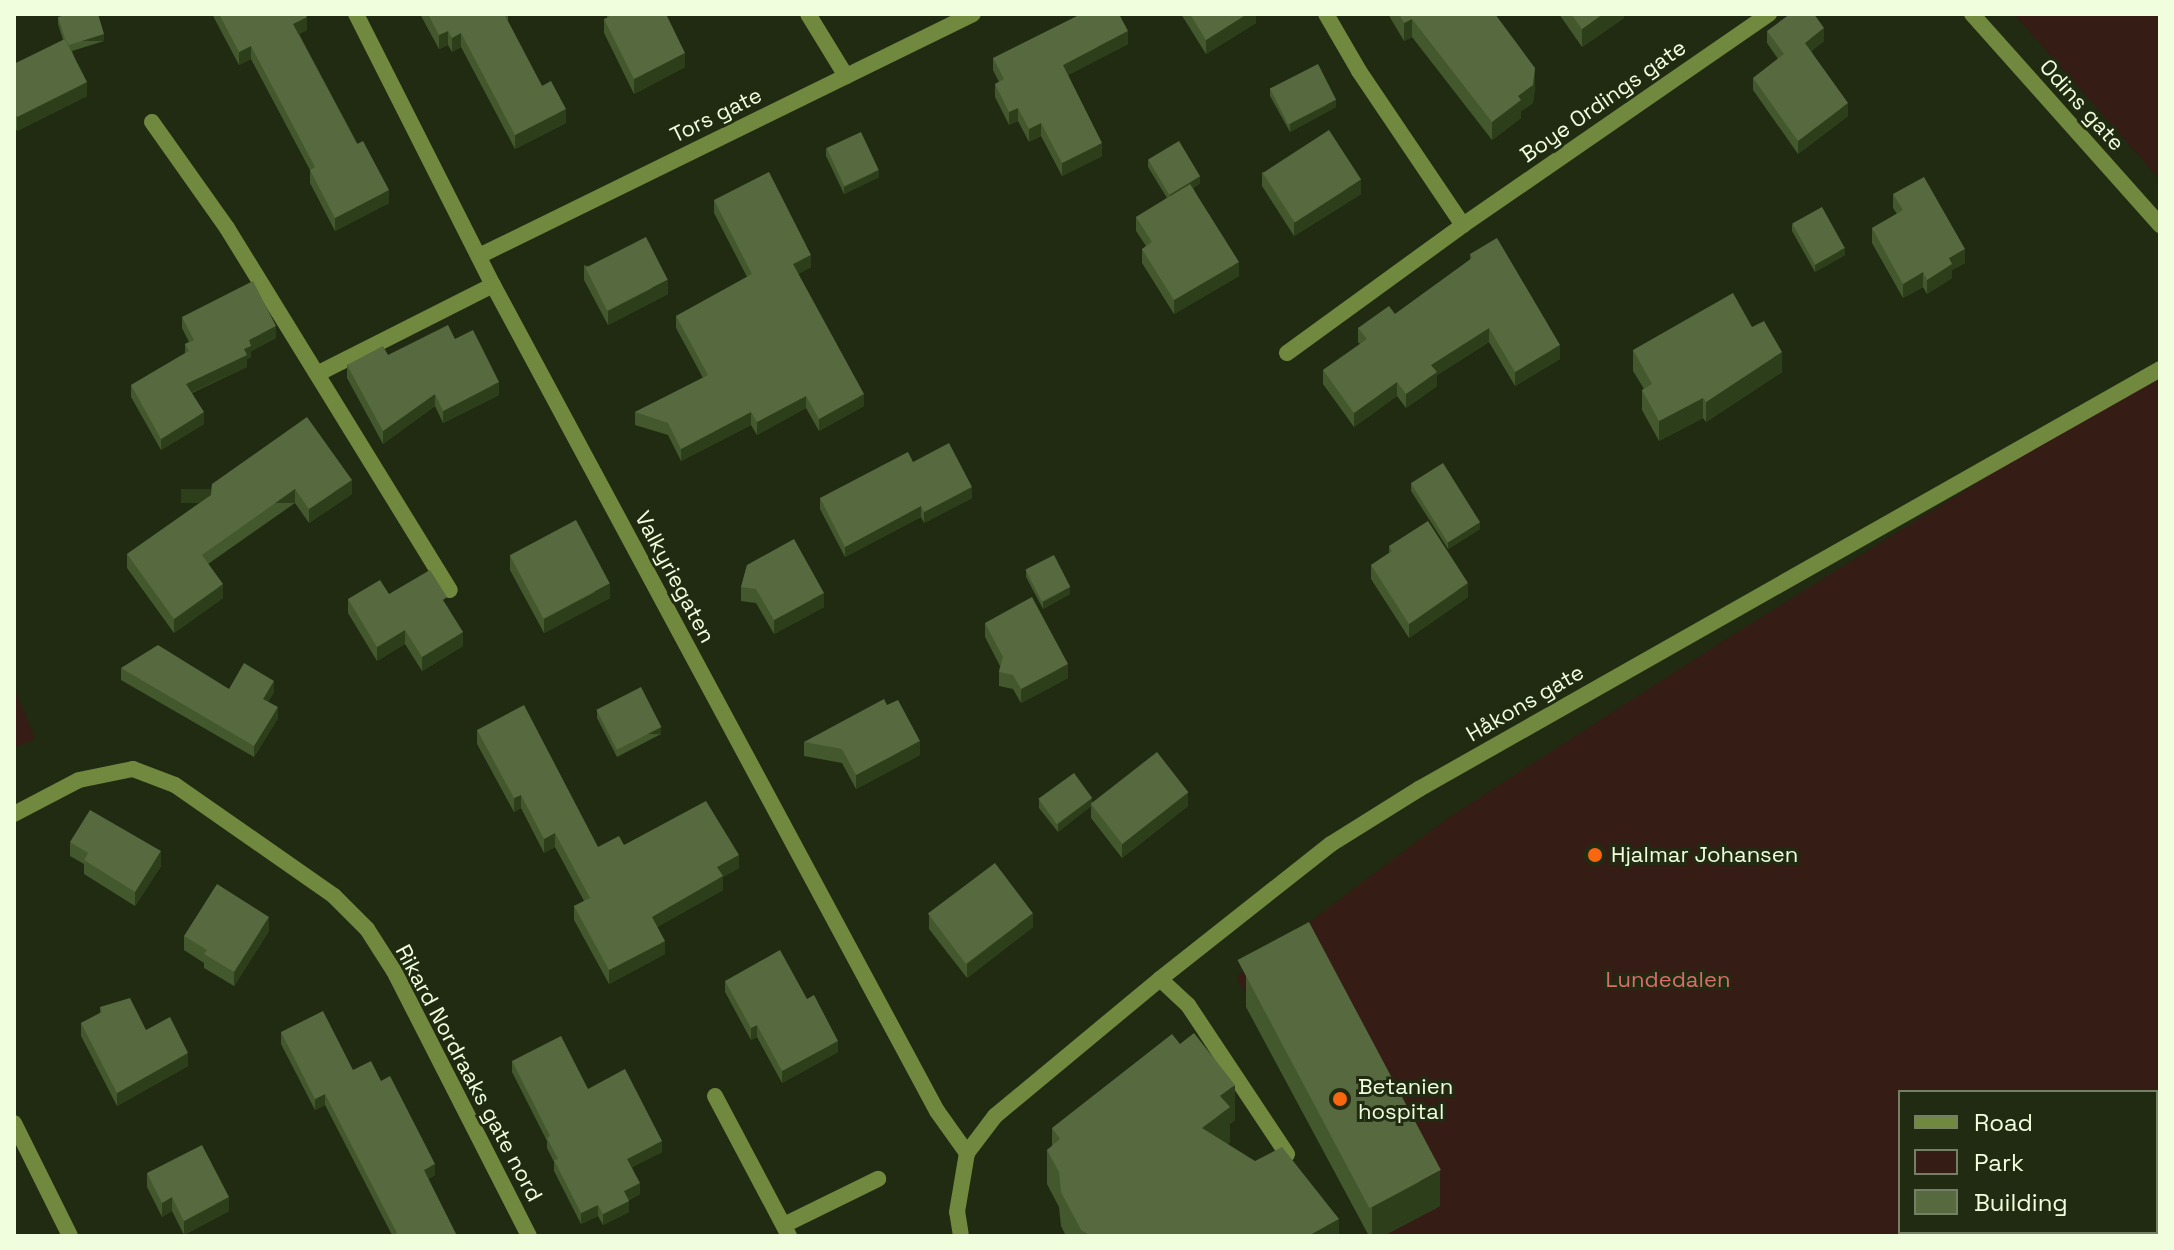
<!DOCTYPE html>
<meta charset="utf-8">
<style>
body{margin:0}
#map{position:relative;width:2174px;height:1250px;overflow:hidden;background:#202b12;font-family:"Space Grotesk",sans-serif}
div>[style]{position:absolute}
.green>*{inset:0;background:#351d15}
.service>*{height:16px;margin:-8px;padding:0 8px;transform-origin:8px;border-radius:8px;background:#71883f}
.minor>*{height:16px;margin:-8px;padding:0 8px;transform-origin:8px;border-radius:8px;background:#71883f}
.tertiary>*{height:16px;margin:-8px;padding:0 8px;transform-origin:8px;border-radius:8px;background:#71883f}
.wall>*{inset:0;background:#43582c}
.shaded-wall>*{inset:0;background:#2d3e1a;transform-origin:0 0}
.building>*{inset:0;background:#56693f;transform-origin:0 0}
.dots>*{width:22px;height:22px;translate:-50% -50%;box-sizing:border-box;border:4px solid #202b12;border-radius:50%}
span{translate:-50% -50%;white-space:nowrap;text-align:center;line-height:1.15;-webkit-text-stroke:6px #202b12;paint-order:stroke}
.street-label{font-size:22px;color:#f1fedd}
.poi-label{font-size:22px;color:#f1fedd}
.left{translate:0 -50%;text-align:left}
.park-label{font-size:22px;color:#de6c69}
.frame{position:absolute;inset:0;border:16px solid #f1fedd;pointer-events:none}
.legend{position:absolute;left:1898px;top:1090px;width:260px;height:144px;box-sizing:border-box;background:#202b12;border:2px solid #747f63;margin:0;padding:10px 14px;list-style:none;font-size:24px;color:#f1fedd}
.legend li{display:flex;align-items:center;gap:16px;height:40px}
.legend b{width:40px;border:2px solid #747f63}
</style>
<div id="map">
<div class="green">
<i style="clip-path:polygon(2014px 14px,2160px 14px,2160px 180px)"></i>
<i style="clip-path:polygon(evenodd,2160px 369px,2160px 1236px,1390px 1236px,1236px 977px,1448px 818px,1734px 634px,2160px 369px,1900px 1092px,2156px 1092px,2156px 1232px,1900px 1232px,1900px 1092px)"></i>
<i style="clip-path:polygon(14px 687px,35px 739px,14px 748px)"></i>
</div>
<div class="service">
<i style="left:808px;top:14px;width:73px;rotate:58.5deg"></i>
<i style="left:152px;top:122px;width:130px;rotate:54.7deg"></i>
<i style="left:227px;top:228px;width:425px;rotate:58.4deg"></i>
<i style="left:317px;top:374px;width:197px;rotate:-26.8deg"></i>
<i style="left:1160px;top:979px;width:38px;rotate:43deg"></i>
<i style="left:1188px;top:1005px;width:179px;rotate:56.4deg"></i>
<i style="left:715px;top:1096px;width:158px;rotate:62.1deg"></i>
<i style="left:784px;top:1225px;width:105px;rotate:-26.1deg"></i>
</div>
<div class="minor">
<i style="left:356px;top:14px;width:304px;rotate:63.2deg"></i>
<i style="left:493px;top:285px;width:938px;rotate:61.74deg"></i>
<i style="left:937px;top:1111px;width:52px;rotate:54.5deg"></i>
<i style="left:1326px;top:14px;width:66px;rotate:59.9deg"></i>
<i style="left:1359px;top:71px;width:186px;rotate:56deg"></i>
<i style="left:479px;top:256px;width:550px;rotate:-26.1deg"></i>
<i style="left:1287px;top:353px;width:218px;rotate:-36deg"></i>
<i style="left:1463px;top:225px;width:372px;rotate:-34.6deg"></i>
<i style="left:14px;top:814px;width:73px;rotate:-27.6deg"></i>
<i style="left:79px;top:780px;width:55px;rotate:-11.5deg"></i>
<i style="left:133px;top:769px;width:45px;rotate:20.9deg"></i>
<i style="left:175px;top:785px;width:194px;rotate:34.9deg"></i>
<i style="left:334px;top:896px;width:47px;rotate:45deg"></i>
<i style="left:367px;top:929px;width:50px;rotate:57.3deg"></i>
<i style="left:394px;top:971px;width:297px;rotate:63deg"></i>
<i style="left:14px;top:1123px;width:126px;rotate:63.6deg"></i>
</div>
<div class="tertiary">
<i style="left:1972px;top:14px;width:283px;rotate:48.3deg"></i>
<i style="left:961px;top:1236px;width:24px;rotate:-99deg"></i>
<i style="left:957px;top:1212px;width:60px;rotate:-80.4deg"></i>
<i style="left:967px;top:1153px;width:46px;rotate:-52.9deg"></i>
<i style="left:995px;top:1116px;width:214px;rotate:-39.7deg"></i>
<i style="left:1160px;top:979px;width:218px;rotate:-38.3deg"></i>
<i style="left:1331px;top:844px;width:104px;rotate:-32deg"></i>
<i style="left:1419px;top:789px;width:852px;rotate:-29.54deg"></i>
</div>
<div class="wall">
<i style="clip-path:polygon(212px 14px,305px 14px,307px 30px,299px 34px,389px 203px,335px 231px,310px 183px,310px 170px,251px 59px,239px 65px)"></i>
<i style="clip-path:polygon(420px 14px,508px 14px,508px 21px,542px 86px,566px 123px,515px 149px,461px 47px,452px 52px,448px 45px,439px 49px)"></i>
<i style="clip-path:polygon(607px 14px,685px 67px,634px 94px,604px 33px,604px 19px,607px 18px)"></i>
<i style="clip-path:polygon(1181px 14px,1256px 14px,1256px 23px,1206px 54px)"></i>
<i style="clip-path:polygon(1388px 14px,1495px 14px,1535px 86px,1533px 103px,1521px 111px,1521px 118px,1492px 140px,1412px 37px,1404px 41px)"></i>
<i style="clip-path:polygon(1559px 14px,1624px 14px,1624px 18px,1582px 47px)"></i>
<i style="clip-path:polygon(58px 17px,104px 41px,72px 51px,87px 96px,17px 131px,14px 124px,14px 64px,63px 40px,58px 24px)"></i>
<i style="clip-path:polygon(1767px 31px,1824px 41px,1811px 51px,1848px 116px,1798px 154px,1753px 90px,1753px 78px,1778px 59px,1767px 43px)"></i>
<i style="clip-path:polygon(1128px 44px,1068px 75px,1102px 156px,1062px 176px,1041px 136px,1029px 142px,1018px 121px,1009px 125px,995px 97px,995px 84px,999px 82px,993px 70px,993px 58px)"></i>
<i style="clip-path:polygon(1270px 88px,1336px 107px,1290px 132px,1270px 96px)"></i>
<i style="clip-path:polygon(826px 148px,879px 177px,844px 194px,826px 156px)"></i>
<i style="clip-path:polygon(1148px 160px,1200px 183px,1193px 188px,1239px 276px,1174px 314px,1142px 263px,1142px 249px,1146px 246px,1136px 231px,1136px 217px,1167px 198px,1148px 167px)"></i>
<i style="clip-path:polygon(1262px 172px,1361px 194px,1294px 236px,1262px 186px)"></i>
<i style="clip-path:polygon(1893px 194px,1965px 263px,1952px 270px,1952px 278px,1927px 294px,1923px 287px,1903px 298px,1872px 243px,1872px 228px,1897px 214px,1893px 208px)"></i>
<i style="clip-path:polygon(714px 200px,811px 267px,798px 274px,864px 406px,819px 431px,806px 408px,757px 435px,751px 425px,681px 461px,668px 435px,635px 425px,635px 412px,703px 378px,676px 328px,676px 316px,747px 277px,714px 213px)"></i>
<i style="clip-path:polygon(1792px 224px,1845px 255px,1815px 272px,1792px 231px)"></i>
<i style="clip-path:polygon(1470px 254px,1560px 359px,1515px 386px,1489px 342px,1437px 375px,1437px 386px,1406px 408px,1397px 396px,1354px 427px,1323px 384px,1323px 370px,1360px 344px,1358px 342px,1358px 328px,1395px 314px,1470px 260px)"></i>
<i style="clip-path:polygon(584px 265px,668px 294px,608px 325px,584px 280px)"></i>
<i style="clip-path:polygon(182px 317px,276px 338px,251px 351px,251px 357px,247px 359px,247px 367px,192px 393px,204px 424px,161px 450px,131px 397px,131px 385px,185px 353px,185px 344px,189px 342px,182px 328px)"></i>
<i style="clip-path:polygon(1752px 327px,1782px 372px,1706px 422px,1703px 418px,1659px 441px,1642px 410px,1642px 390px,1644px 389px,1633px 371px,1633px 350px)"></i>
<i style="clip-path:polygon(455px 339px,499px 395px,443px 423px,435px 406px,383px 444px,347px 378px,347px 365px)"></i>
<i style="clip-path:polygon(913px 462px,972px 498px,924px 523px,921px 517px,845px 557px,820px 509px,820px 498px)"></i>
<i style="clip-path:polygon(212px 484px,352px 494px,309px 523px,295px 503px,208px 564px,223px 598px,174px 633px,127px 568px,127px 554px,211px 495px)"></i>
<i style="clip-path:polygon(1411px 484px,1480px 529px,1448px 549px,1411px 491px)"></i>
<i style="clip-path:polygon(1389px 546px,1468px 597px,1409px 638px,1371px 579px,1371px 565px,1389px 553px)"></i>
<i style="clip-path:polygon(510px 556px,610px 598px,544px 633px,510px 570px)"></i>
<i style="clip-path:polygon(747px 565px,824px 607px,774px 634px,756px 603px,741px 601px,741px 587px)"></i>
<i style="clip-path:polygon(1026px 570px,1070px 594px,1043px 609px,1026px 577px)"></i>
<i style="clip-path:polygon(389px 594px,447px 606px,463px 646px,422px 671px,405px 644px,377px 661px,348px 613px,348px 599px)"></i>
<i style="clip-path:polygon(985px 623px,1068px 678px,1021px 703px,1013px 689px,999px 686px,999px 672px,1000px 666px,985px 637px)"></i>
<i style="clip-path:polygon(121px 668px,229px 689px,274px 692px,268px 702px,278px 718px,254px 757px,121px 680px)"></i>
<i style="clip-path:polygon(597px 711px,661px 734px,617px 757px,597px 718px)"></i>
<i style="clip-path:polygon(477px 730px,598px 847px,624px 845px,739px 868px,723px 877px,723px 890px,657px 927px,665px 954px,609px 984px,574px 920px,574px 906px,584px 901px,555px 847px,544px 853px,521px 808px,514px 812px,477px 744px)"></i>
<i style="clip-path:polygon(804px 742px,920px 755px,856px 789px,842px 763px,804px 756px)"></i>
<i style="clip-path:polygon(1039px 800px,1092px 802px,1188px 806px,1122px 858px,1091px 818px,1091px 806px,1058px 832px,1039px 808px)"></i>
<i style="clip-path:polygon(70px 842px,161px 866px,135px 906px,84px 874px,84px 864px,70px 856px)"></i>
<i style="clip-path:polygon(929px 915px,1033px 927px,967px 978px,929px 929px)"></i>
<i style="clip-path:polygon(269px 931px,234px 986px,204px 968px,204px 963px,184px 950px,184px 936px)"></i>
<i style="clip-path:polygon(1246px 973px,1440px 1206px,1383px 1236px,1369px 1236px,1246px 1007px)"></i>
<i style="clip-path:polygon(725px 981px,838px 1052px,782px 1083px,757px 1037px,751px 1040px,725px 992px)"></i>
<i style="clip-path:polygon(100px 1007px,146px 1030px,188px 1066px,117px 1106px,81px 1036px,81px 1023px,100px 1013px)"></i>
<i style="clip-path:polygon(281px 1032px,353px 1070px,381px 1081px,435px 1175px,428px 1179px,457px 1236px,392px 1235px,325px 1105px,315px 1110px,281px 1044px)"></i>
<i style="clip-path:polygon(512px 1061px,588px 1089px,662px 1152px,632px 1167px,640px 1194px,629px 1200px,629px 1212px,603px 1225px,598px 1216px,581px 1224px,554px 1171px,554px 1162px,547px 1148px,547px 1141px,512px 1072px)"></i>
<i style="clip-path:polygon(1235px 1120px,1230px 1124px,1230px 1142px,1227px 1144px,1339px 1236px,1066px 1236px,1061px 1226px,1059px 1207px,1047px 1184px,1047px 1150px,1052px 1146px,1052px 1128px)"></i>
<i style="clip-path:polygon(147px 1173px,229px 1211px,184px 1235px,172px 1211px,162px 1217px,147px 1187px)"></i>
</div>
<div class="shaded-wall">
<i style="clip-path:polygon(1247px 14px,1256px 14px,1256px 23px,1206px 54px,1206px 40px)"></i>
<i style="clip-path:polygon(1603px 14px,1624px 14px,1624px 18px,1582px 47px,1582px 29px)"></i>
<i style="clip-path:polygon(307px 17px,307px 30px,293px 37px,293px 24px)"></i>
<i style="clip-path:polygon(1412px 19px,1412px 37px,1404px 41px,1404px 23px)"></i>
<i style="clip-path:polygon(1824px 28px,1824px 41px,1805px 55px,1805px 43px)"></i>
<i style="clip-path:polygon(448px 31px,448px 45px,439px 49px,439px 35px)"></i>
<i style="clip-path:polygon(1128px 31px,1128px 44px,1063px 78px,1063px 65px)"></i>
<i style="clip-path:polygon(461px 33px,461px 47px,452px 52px,452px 38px)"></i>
<i style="left:104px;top:34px;width:7px;height:39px;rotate:90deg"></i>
<i style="clip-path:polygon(251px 46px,251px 59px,239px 65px,239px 52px)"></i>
<i style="clip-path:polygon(685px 53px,685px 67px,634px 94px,634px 79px)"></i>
<i style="clip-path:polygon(1535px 68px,1535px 86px,1533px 103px,1521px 111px,1521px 118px,1492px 140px,1492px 122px,1518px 96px)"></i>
<i style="clip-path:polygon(87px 82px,87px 96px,17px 131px,17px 117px)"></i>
<i style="clip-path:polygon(1336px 100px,1336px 107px,1290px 132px,1290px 124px)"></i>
<i style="clip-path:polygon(1848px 103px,1848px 116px,1798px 154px,1798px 141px)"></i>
<i style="clip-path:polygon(1018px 108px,1018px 121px,1009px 125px,1009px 112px)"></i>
<i style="clip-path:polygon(566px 109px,566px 123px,515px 149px,515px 135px)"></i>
<i style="clip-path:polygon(1041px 123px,1041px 136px,1029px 142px,1029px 129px)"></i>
<i style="clip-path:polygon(1102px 143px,1102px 156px,1062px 176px,1062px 163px)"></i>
<i style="clip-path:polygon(879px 170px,879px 177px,844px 194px,844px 187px)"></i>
<i style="clip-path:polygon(1200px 176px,1200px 183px,1170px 202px,1170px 195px)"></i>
<i style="clip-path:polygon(1361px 180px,1361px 194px,1294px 236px,1294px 222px)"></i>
<i style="clip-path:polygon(389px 190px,389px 203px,335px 231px,335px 218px)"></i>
<i style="clip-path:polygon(1845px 248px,1845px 255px,1815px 272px,1815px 265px)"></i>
<i style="clip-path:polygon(1965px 249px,1965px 263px,1952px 270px,1952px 278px,1927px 294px,1927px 280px,1949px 258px)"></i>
<i style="clip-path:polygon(811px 255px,811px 267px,793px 277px,793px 264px)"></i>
<i style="clip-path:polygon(1239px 262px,1239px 276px,1174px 314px,1174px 300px)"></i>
<i style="clip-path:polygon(1923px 272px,1923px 287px,1903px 298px,1903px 284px)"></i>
<i style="clip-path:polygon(668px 280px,668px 294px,608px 325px,608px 311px)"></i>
<i style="clip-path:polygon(276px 326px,276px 338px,251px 351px,251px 357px,247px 359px,247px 367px,186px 395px,186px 384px,249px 340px)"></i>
<i style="clip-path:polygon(1489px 328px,1489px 342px,1437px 375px,1437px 386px,1406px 408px,1406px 394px,1431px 365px)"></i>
<i style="clip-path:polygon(1560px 345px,1560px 359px,1515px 386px,1515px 372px)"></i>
<i style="clip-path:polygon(1782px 352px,1782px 372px,1706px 422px,1706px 402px)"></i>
<i style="clip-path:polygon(499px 382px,499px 395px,443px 423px,443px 411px)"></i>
<i style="clip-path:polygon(1397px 382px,1397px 396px,1354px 427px,1354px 413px)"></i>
<i style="clip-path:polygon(435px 394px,435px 406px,383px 444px,383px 431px)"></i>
<i style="clip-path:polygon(864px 394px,864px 406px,819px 431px,819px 419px)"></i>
<i style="clip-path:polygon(806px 396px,806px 408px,757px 435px,757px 422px)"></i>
<i style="clip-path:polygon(1703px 398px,1703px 418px,1659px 441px,1659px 421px)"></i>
<i style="clip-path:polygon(204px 412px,204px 424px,161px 450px,161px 439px)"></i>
<i style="clip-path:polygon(751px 412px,751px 425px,681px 461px,681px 449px)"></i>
<i style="clip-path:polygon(352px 480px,352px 494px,309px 523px,309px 509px)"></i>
<i style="clip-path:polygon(972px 487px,972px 498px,924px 523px,924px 512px)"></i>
<i style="left:295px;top:489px;width:14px;height:114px;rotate:90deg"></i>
<i style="clip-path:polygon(921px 506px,921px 517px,845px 557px,845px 547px)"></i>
<i style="clip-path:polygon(1480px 522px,1480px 529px,1448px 549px,1448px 542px)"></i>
<i style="clip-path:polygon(1468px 583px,1468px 597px,1409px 638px,1409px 624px)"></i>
<i style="clip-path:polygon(223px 584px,223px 598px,174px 633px,174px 619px)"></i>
<i style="clip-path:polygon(610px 584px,610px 598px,544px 633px,544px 619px)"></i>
<i style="clip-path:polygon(1070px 587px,1070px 594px,1043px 609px,1043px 602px)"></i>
<i style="clip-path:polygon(824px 593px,824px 607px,774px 634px,774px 620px)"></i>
<i style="clip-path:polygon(405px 630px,405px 644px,377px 661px,377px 647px)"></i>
<i style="clip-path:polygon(463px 632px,463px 646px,422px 671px,422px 657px)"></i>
<i style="clip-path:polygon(1068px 664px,1068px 678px,1021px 703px,1021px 689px)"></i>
<i style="clip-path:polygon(274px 681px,274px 692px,263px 710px,263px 699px)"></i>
<i style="clip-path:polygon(278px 707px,278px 718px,254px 757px,254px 746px)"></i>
<i style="left:661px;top:727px;width:7px;height:50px;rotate:90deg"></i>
<i style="clip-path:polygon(920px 741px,920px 755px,856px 789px,856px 775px)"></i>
<i style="clip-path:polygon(1188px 792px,1188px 806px,1122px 858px,1122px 844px)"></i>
<i style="clip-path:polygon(521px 795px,521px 808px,514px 812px,514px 798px)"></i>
<i style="clip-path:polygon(1092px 798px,1092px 805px,1091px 804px,1091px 806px,1058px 832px,1058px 824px)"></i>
<i style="clip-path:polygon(555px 833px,555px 847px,544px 853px,544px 839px)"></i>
<i style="clip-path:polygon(161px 851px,161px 866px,135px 906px,135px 892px)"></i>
<i style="clip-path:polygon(739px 855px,739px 868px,723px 877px,723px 890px,652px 930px,652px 917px,717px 867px)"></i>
<i style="clip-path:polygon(1033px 913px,1033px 927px,967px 978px,967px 964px)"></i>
<i style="clip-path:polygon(269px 917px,269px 931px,234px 986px,234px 972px)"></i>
<i style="clip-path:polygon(665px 941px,665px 954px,609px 984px,609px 970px)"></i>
<i style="clip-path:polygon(757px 1025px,757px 1037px,751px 1040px,751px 1028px)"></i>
<i style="clip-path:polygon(838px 1041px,838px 1052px,782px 1083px,782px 1071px)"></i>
<i style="clip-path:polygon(188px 1053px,188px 1066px,117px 1106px,117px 1093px)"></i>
<i style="clip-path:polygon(1235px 1085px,1235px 1120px,1230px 1124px,1230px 1142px,1202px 1163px,1202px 1128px,1220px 1096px)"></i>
<i style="clip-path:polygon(325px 1094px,325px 1105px,315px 1110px,315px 1099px)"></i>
<i style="clip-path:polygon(662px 1141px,662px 1152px,627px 1170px,627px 1159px)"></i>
<i style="clip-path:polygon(435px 1164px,435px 1175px,424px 1181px,424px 1170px)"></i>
<i style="clip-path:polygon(1440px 1171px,1440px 1206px,1383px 1236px,1372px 1236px,1372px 1207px)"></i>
<i style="clip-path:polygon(640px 1183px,640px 1194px,624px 1202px,624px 1191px)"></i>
<i style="clip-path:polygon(172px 1197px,172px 1211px,162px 1217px,162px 1203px)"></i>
<i style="clip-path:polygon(229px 1197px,229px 1211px,184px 1235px,184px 1221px)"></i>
<i style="clip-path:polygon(629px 1201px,629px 1212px,603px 1225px,603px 1214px)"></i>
<i style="clip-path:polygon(598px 1205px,598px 1216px,581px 1224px,581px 1213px)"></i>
<i style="clip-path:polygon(1339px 1219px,1339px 1236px,1308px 1236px)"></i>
</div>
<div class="building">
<i style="clip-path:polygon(68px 14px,98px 14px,104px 34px,69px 45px,65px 39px,58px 17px)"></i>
<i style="clip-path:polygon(219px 14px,305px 14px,307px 17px,293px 24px,357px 144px,363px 141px,389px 190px,335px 218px,310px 170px,315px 167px,251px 46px,239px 52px)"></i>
<i style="clip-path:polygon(428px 14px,504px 14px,542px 86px,551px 81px,566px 109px,515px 135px,461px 33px,452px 38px,448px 31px,439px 35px)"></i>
<i style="clip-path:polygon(607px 14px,666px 14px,685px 53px,634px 79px,604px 19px,609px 17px)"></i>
<i style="clip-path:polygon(1081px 14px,1119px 14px,1128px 31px,1063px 65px,1102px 143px,1062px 163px,1041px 123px,1029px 129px,1018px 108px,1009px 112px,995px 84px,1004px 79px,993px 58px)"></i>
<i style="clip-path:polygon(1190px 14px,1247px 14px,1206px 40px)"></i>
<i style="clip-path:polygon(1399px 14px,1495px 14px,1535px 68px,1533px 85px,1518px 96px,1521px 100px,1492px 122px,1412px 19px,1404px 23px)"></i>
<i style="clip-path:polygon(1571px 14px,1603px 14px,1582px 29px)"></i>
<i style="clip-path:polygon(1790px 14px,1814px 14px,1824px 28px,1805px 43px,1848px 103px,1798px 141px,1753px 78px,1784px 54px,1767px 31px)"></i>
<i style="clip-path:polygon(65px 39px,87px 82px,17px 117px,14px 110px,14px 64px)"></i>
<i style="left:1318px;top:64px;width:40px;height:54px;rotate:63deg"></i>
<i style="left:1329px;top:130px;width:59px;height:79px;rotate:57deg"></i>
<i style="left:861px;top:132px;width:42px;height:38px;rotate:65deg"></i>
<i style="left:1179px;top:141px;width:41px;height:36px;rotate:59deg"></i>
<i style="clip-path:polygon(769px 172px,811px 255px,793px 264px,864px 394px,819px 419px,806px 396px,757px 422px,751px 412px,681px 449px,668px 423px,635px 412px,708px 375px,676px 316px,752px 274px,714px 200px)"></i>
<i style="clip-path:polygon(1924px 177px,1965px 249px,1949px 258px,1952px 264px,1927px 280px,1923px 272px,1903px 284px,1872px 228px,1903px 210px,1893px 194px)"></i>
<i style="clip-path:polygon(1190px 184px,1239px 262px,1174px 300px,1142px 249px,1152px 242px,1136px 217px)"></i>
<i style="left:1822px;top:207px;width:47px;height:34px;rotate:61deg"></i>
<i style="left:646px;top:237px;width:48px;height:68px;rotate:63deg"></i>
<i style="clip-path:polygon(1497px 238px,1560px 345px,1515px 372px,1489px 328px,1431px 365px,1437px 372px,1406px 394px,1397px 382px,1354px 413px,1323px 370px,1367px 339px,1358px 328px,1389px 306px,1395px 314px,1472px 258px,1470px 254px)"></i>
<i style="clip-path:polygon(253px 281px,276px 326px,249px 340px,251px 346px,244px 349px,247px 355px,186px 384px,204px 412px,161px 439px,131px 385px,189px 351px,185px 344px,194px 340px,182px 317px)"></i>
<i style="clip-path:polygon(1733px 293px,1752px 327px,1764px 321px,1782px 352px,1706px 402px,1703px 398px,1659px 421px,1642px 390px,1652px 384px,1633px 350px)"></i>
<i style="clip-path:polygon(448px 325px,455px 339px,473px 330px,499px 382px,443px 411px,435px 394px,383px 431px,347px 365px,383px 346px,388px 355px)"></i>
<i style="clip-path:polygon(307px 417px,352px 480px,309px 509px,295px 489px,202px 555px,223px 584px,174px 619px,127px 554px,211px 495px,212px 484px)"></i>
<i style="clip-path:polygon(949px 443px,972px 487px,924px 512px,921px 506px,845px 547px,820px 498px,908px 452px,913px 462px)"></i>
<i style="left:1443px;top:463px;width:70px;height:38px;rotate:58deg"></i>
<i style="left:576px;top:520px;width:72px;height:75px;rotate:62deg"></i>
<i style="clip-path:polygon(1428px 521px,1468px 583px,1409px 624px,1371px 565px,1392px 551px,1389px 546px)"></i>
<i style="clip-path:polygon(794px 539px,824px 593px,774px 620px,756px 589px,741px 587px,747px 565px)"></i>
<i style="left:1054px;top:555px;width:36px;height:32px;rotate:63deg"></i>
<i style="clip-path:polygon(430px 570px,447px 597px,443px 600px,463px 632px,422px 657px,405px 630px,377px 647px,348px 599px,380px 580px,389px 594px)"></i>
<i style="clip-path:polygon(1032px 597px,1068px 664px,1021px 689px,1013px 675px,999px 672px,1003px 657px,985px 623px)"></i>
<i style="clip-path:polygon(158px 645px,229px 689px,244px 663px,274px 681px,263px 699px,278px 707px,254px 746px,121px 668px)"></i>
<i style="left:641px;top:687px;width:45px;height:50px;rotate:63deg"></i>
<i style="clip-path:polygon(884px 699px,887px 705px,898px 700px,920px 741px,856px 775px,842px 749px,804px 742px)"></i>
<i style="clip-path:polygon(524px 705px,598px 847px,619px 836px,624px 845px,706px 801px,739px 855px,717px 867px,723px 876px,652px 917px,665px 941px,609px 970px,574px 906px,590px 898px,555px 833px,544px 839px,521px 795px,514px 798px,477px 730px)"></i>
<i style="left:1157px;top:752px;width:51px;height:84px;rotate:52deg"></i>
<i style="left:1074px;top:773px;width:31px;height:44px;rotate:54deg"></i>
<i style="clip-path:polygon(90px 810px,161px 851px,135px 892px,84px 860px,88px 853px,70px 842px)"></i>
<i style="left:995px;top:863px;width:63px;height:84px;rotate:53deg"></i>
<i style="clip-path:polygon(217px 884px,269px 917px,234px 972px,204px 954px,207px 950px,184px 936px)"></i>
<i style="left:1309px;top:922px;width:281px;height:81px;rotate:62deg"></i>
<i style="clip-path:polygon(780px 950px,807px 999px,814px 995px,838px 1041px,782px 1071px,757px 1025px,751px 1028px,725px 981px)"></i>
<i style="clip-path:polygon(130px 998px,146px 1030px,170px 1017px,188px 1053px,117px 1093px,81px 1023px,102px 1012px,100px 1007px)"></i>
<i style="clip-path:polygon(323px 1011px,353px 1070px,371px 1061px,381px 1081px,390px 1076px,435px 1164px,424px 1170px,457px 1236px,391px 1236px,397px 1233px,325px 1094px,315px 1099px,281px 1032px)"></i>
<i style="clip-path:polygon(1194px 1033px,1235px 1085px,1220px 1096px,1230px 1107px,1202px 1128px,1255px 1161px,1282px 1147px,1339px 1219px,1308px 1236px,1091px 1236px,1081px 1230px,1061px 1192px,1059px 1172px,1047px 1150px,1060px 1139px,1052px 1128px,1172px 1034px,1180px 1044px)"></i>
<i style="clip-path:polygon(561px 1036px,588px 1089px,625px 1069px,662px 1141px,627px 1159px,640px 1183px,624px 1191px,629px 1201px,603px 1214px,598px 1205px,581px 1213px,554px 1160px,558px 1159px,547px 1138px,550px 1136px,512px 1061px)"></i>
<i style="clip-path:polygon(202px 1145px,229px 1197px,184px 1221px,172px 1197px,162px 1203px,147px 1173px)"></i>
</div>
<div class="dots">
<i style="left:1595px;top:855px;background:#f8670f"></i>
<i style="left:1340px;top:1099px;background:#f8670f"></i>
</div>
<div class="street-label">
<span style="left:1603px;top:101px;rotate:-35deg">Boye Ordings gate</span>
<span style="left:2082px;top:105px;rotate:48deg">Odins gate</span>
<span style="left:716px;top:115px;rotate:-26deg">Tors gate</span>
<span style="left:675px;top:577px;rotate:62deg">Valkyriegaten</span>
<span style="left:1525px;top:703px;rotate:-30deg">Håkons gate</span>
<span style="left:469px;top:1073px;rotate:62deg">Rikard Nordraaks gate nord</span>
</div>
<div class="poi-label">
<span class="left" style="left:1611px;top:855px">Hjalmar Johansen</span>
<span class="left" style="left:1358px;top:1099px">Betanien<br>hospital</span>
</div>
<div class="park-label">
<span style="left:1668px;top:980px">Lundedalen</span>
</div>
<div class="frame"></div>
<ul class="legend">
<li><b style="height:10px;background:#71883f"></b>Road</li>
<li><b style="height:22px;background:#351d15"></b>Park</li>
<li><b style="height:22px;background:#56693f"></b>Building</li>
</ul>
</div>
